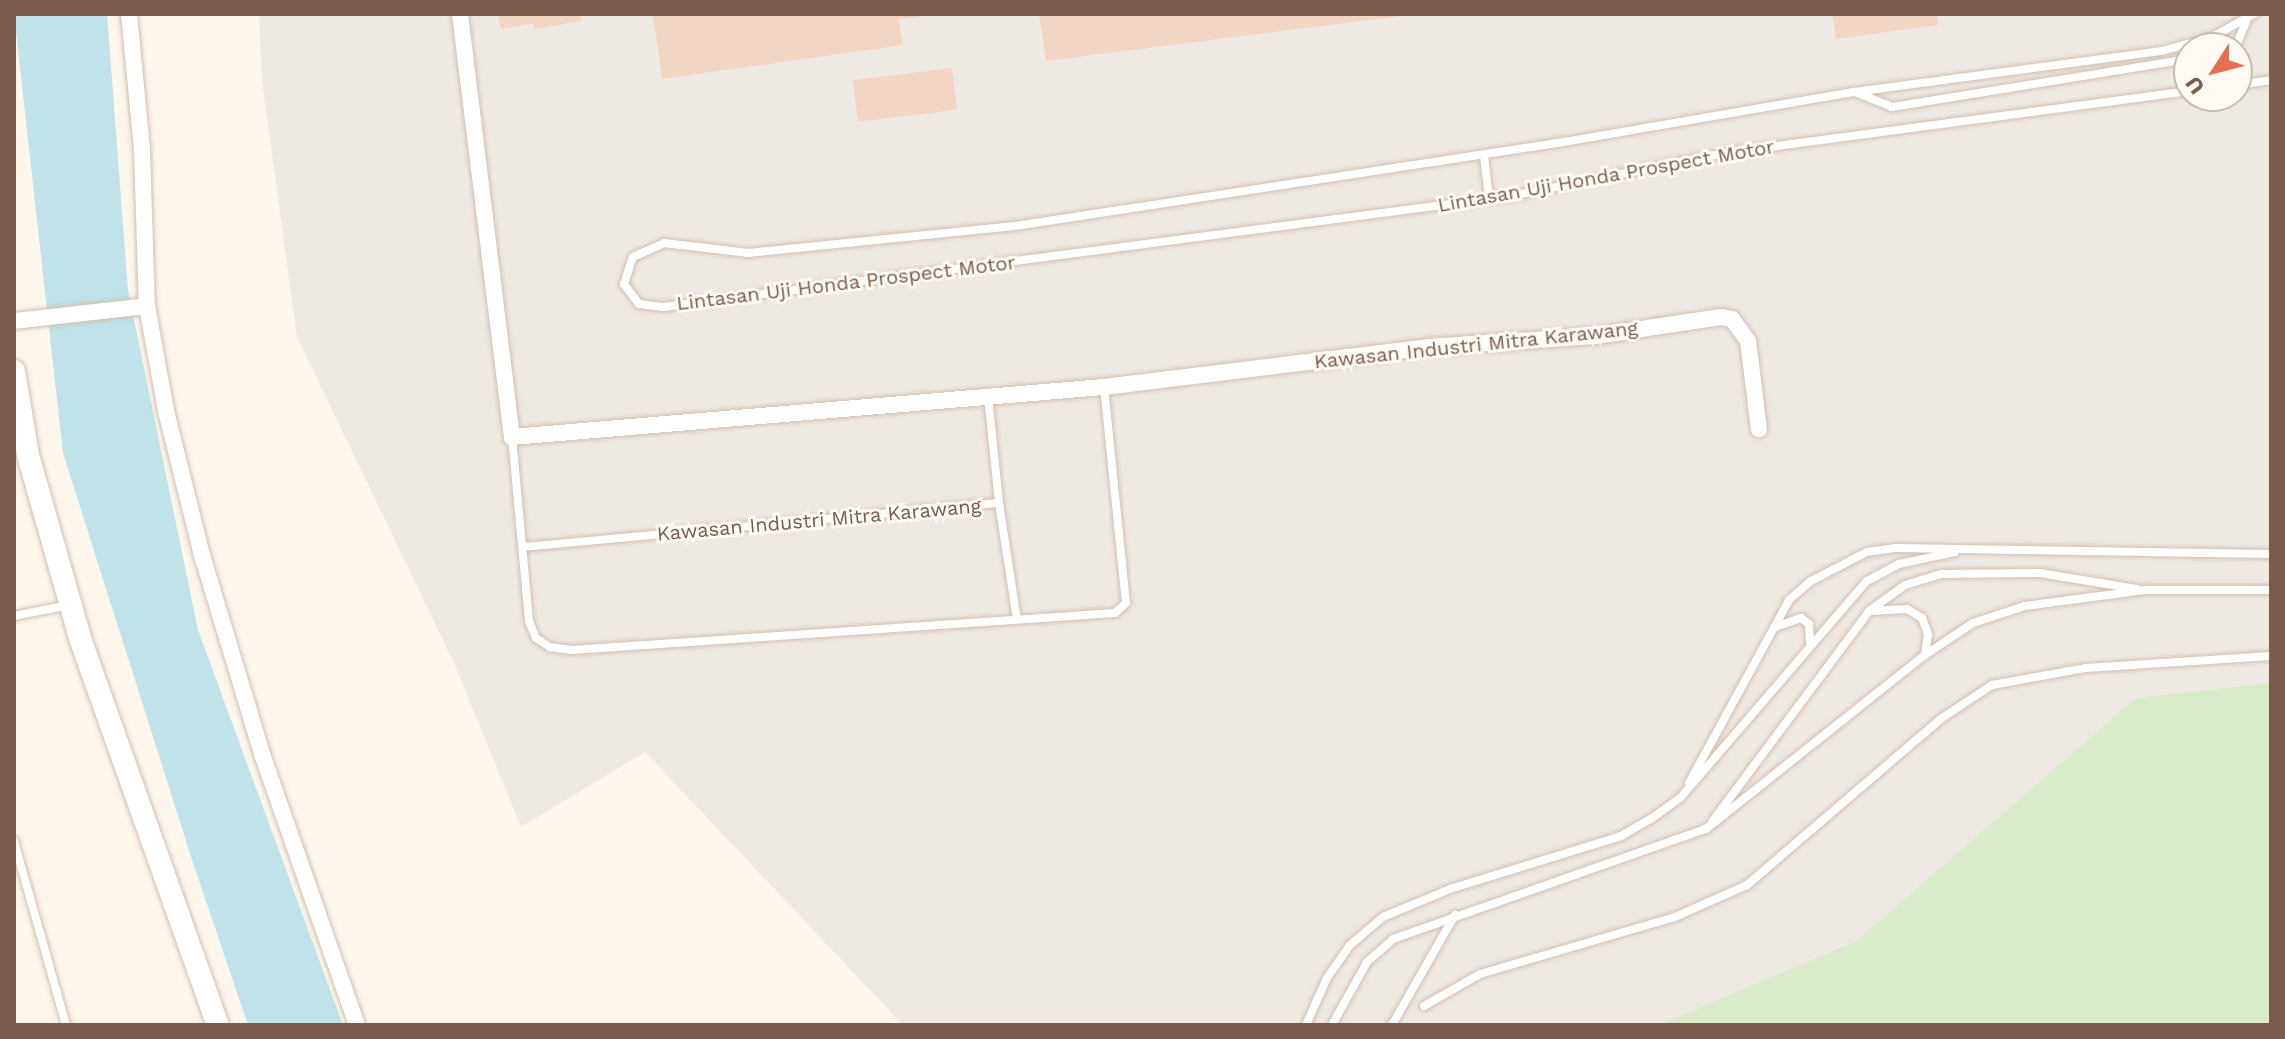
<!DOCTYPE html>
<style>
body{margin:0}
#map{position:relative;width:2285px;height:1039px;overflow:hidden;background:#fdf6ec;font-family:"Work Sans",sans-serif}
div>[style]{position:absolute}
.industrial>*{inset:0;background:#efe9e4}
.green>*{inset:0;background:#d8ecc9}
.water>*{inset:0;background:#bfe3e8}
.building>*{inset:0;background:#f3d5c3;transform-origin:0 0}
.roads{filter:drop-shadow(0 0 2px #d1beb0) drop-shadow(0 0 2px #d1beb0)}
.lane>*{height:8px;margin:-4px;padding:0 4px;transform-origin:4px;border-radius:4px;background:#fff}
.street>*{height:16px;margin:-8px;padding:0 8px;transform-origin:8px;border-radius:8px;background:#fff}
.secondary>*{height:22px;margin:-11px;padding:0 11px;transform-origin:11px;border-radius:11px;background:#fff}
span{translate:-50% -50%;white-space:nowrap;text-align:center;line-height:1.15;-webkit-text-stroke:6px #fffaf3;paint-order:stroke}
.street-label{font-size:20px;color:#7a5c4d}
.frame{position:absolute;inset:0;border:16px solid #7a5c4d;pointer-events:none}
.north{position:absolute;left:2173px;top:32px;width:80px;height:80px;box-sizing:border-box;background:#fffaf3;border:2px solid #cabbb1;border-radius:50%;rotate:234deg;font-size:22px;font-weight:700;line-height:32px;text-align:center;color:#7a5c4d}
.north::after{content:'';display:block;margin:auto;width:28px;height:36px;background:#e76f51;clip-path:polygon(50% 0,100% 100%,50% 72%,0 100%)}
</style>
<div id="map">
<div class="industrial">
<i style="clip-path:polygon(evenodd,259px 14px,2271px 14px,2271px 1025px,903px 1025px,645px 752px,521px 827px,455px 665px,297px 337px,262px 81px,259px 14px,2189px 48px,2237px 48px,2237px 96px,2189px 96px,2189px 48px)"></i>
</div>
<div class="green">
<i style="clip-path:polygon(2271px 683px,2271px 1025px,1659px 1025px,1855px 942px,2136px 698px)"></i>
</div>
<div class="water">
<i style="clip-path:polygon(14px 14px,107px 14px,128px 290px,198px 630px,343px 1025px,248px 1025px,193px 863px,63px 453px)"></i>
</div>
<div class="building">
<i style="clip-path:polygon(498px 14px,580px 14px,582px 21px,535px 29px,533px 23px,501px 29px)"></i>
<i style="clip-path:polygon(653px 14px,923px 14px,923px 16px,899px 19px,903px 45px,662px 79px)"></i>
<i style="clip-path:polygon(1039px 14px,1401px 14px,1401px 16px,1046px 61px)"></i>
<i style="clip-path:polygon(1832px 14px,1937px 14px,1938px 25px,1836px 39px)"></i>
<i style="left:952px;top:68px;width:42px;height:100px;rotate:83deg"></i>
</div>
<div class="roads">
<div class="lane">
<i style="left:2235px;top:48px;width:28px;rotate:-67deg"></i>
<i style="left:2237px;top:85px;width:34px;rotate:-8deg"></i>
<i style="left:2189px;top:91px;width:463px;rotate:172.4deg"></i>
<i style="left:1730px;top:152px;width:222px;rotate:168.6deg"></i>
<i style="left:1512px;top:196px;width:856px;rotate:172.55deg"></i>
<i style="left:663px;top:307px;width:24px;rotate:-173deg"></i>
<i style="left:639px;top:304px;width:25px;rotate:-127deg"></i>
<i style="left:624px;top:284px;width:28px;rotate:-72deg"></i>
<i style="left:633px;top:257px;width:34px;rotate:-24deg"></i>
<i style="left:664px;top:243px;width:85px;rotate:6.8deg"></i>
<i style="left:748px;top:253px;width:268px;rotate:-5.8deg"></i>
<i style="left:1015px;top:226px;width:555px;rotate:-8.7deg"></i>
<i style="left:1564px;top:142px;width:294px;rotate:-9.8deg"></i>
<i style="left:1854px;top:92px;width:311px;rotate:-7.6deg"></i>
<i style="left:2162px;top:51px;width:52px;rotate:-15.6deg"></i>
<i style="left:2212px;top:37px;width:48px;rotate:-28.7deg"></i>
<i style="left:1855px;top:92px;width:40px;rotate:22deg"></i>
<i style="left:1892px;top:107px;width:301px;rotate:-9.2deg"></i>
<i style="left:1484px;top:155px;width:44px;rotate:83.5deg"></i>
<i style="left:988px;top:396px;width:108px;rotate:84.1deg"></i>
<i style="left:512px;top:437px;width:185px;rotate:84.7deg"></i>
<i style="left:529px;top:621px;width:18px;rotate:68deg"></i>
<i style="left:536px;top:638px;width:17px;rotate:33deg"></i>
<i style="left:550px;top:647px;width:22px;rotate:8deg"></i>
<i style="left:572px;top:650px;width:544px;rotate:-3.9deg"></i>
<i style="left:1115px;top:613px;width:15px;rotate:-42deg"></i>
<i style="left:1126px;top:603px;width:217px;rotate:-95.8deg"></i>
<i style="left:523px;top:547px;width:478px;rotate:-5.3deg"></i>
<i style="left:999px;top:503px;width:117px;rotate:81.2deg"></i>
<i style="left:1870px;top:611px;width:37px;rotate:-3deg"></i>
<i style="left:1907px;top:609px;width:17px;rotate:31deg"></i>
<i style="left:1922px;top:618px;width:17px;rotate:69deg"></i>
<i style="left:1928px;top:634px;width:21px;rotate:98deg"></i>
<i style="left:14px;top:616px;width:56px;rotate:-11.3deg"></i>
<i style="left:1775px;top:627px;width:28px;rotate:-19deg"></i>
<i style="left:1801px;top:618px;width:10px;rotate:37deg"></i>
<i style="left:1809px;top:624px;width:19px;rotate:87deg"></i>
<i style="left:1689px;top:783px;width:209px;rotate:-61.3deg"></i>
<i style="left:1789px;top:600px;width:29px;rotate:-41deg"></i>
<i style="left:1811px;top:581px;width:63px;rotate:-27.4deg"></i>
<i style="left:1867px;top:552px;width:28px;rotate:-8deg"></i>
<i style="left:1895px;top:548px;width:376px;rotate:0.9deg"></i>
<i style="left:1712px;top:822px;width:263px;rotate:-53.3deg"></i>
<i style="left:1869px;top:611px;width:44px;rotate:-35.8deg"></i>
<i style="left:1905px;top:585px;width:39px;rotate:-17deg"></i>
<i style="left:1942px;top:574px;width:98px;rotate:-0.6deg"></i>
<i style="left:2040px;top:573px;width:98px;rotate:9.4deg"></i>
<i style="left:14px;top:841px;width:191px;rotate:74.2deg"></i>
<i style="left:1424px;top:1006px;width:64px;rotate:-29.7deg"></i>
<i style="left:1480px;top:974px;width:203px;rotate:-16.3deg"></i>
<i style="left:1675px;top:917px;width:79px;rotate:-24deg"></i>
<i style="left:1747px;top:885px;width:257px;rotate:-40.6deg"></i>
<i style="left:1942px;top:718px;width:60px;rotate:-33.4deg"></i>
<i style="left:1992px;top:685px;width:96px;rotate:-10.3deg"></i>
<i style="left:2086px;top:668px;width:185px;rotate:-3.7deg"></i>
<i style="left:1306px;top:1025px;width:51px;rotate:-65.9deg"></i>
<i style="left:1327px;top:978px;width:39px;rotate:-55deg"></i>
<i style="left:1349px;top:946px;width:45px;rotate:-40.5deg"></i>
<i style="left:1383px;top:917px;width:73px;rotate:-22.7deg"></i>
<i style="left:1450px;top:889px;width:179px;rotate:-17.2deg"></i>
<i style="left:1621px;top:836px;width:34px;rotate:-30deg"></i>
<i style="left:1651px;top:819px;width:37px;rotate:-36deg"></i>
<i style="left:1681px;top:797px;width:285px;rotate:-49.3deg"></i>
<i style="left:1867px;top:581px;width:36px;rotate:-28deg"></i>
<i style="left:1899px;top:564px;width:57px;rotate:-12.1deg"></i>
<i style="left:1332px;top:1025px;width:72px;rotate:-60.9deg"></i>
<i style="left:1367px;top:962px;width:35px;rotate:-41deg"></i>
<i style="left:1393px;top:939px;width:332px;rotate:-19.4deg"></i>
<i style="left:1706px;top:829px;width:280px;rotate:-38.5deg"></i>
<i style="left:1925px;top:655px;width:58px;rotate:-33.7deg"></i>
<i style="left:1973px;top:623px;width:55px;rotate:-18.1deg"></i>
<i style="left:2025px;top:606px;width:121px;rotate:-7.6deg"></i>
<i style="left:2145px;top:590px;width:126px"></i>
<i style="left:1392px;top:1025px;width:127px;rotate:-60.2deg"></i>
</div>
<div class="street">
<i style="left:129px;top:14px;width:137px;rotate:84.5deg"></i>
<i style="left:142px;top:150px;width:156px;rotate:88.2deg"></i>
<i style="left:147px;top:306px;width:107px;rotate:79.7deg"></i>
<i style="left:166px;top:411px;width:148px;rotate:76deg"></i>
<i style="left:202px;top:555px;width:208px;rotate:73.2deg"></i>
<i style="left:262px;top:754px;width:287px;rotate:70.7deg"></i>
<i style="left:460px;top:14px;width:426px;rotate:83deg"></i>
<i style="left:512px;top:437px;width:594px;rotate:-4.83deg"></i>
<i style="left:1104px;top:387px;width:326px;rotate:-7deg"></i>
<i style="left:1428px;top:347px;width:167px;rotate:-3.8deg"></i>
<i style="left:1595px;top:336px;width:127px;rotate:-8.6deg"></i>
<i style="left:1721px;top:317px;width:11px;rotate:10deg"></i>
<i style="left:1732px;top:319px;width:27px;rotate:54deg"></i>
<i style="left:1748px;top:341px;width:89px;rotate:82.9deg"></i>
<i style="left:14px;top:321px;width:134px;rotate:-6.4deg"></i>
</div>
<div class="secondary">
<i style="left:14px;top:371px;width:85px;rotate:80.5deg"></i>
<i style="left:28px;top:455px;width:193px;rotate:74.1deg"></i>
<i style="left:81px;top:641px;width:408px;rotate:70.4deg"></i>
</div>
</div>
<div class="street-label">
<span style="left:1606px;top:176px;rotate:-10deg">Lintasan Uji Honda Prospect Motor</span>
<span style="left:846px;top:283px;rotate:-7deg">Lintasan Uji Honda Prospect Motor</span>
<span style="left:1476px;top:345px;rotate:-6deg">Kawasan Industri Mitra Karawang</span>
<span style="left:819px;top:520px;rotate:-5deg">Kawasan Industri Mitra Karawang</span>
</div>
<div class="frame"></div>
<div class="north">U</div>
</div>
